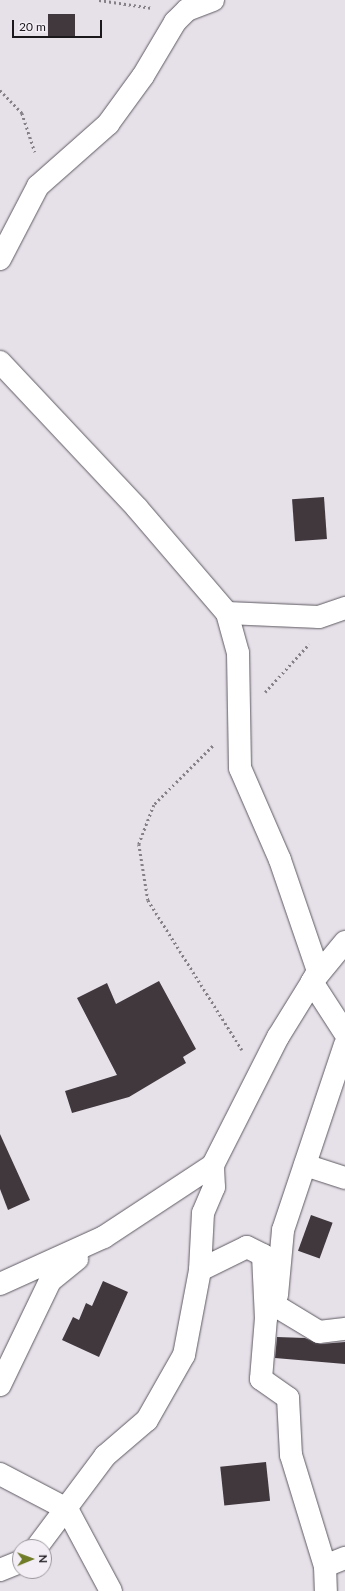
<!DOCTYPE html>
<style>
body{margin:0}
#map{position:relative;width:345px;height:1591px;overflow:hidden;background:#e6e0e9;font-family:Lato,sans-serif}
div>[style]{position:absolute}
.building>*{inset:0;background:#40383c;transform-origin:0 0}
.path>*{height:2.5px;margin-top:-1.25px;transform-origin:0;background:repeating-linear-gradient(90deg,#858187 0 2px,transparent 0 5px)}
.roads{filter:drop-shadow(0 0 1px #5f5a62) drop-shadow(0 0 1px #5f5a62)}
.minor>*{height:22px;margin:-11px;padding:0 11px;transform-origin:11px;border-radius:11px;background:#fff}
span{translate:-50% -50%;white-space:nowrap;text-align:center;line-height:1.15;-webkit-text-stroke:4px #f3edf6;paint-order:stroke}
.north{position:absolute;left:12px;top:1539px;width:40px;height:40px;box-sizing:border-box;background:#f3edf6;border:1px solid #9c989e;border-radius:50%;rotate:89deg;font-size:11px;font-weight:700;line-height:16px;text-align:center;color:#1a181b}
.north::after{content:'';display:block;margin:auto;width:14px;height:18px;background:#707c28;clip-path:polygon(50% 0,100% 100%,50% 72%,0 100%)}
.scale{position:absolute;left:12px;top:20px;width:90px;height:18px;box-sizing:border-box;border:2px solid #1a181b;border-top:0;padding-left:5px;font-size:12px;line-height:14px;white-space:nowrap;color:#1a181b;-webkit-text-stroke:3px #f3edf6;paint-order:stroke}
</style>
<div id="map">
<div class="building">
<i style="left:48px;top:14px;width:27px;height:23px"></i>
<i style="left:324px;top:497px;width:42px;height:32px;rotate:86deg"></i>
<i style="clip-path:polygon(159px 981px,196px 1049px,183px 1057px,186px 1063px,129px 1097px,72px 1113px,65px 1091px,117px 1075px,77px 998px,107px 983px,116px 1004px)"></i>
<i style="clip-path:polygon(0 1134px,30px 1200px,8px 1210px,0 1189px)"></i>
<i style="left:311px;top:1215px;width:23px;height:38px;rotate:20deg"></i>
<i style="clip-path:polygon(103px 1281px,128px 1292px,99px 1357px,62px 1340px,73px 1317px,79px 1320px,86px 1303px,92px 1306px)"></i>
<i style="clip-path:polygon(277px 1337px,305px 1338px,320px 1344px,345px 1342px,345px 1364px,275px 1358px)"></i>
<i style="left:266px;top:1462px;width:39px;height:46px;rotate:84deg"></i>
</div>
<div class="path">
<i style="left:99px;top:0;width:54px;rotate:8.6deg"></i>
<i style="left:0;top:90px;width:32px;rotate:46deg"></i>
<i style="left:22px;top:113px;width:41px;rotate:71.6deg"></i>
<i style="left:265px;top:692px;width:65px;rotate:-47.5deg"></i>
<i style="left:213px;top:746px;width:83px;rotate:135deg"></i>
<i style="left:154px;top:805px;width:42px;rotate:111deg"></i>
<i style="left:139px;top:844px;width:57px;rotate:80.9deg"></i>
<i style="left:148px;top:900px;width:177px;rotate:57.9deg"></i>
</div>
<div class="roads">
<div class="minor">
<i style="left:0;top:259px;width:82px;rotate:-62.5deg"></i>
<i style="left:38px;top:186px;width:94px;rotate:-41.5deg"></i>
<i style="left:108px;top:124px;width:59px;rotate:-53.9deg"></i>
<i style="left:143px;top:76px;width:63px;rotate:-59.3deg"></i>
<i style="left:175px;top:22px;width:17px;rotate:-45deg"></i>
<i style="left:187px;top:10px;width:28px;rotate:-21deg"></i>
<i style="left:0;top:362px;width:200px;rotate:46.8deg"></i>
<i style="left:137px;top:508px;width:138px;rotate:49.4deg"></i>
<i style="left:227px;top:613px;width:41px;rotate:74.6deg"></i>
<i style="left:238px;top:653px;width:115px;rotate:89deg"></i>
<i style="left:240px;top:768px;width:100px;rotate:66.5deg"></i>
<i style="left:280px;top:860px;width:117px;rotate:71.1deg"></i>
<i style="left:318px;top:971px;width:13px;rotate:119deg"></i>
<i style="left:312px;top:982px;width:61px;rotate:57.1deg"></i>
<i style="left:227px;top:613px;width:92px;rotate:2.5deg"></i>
<i style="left:319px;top:617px;width:28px;rotate:-19deg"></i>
<i style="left:305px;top:1165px;width:42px;rotate:18deg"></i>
<i style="left:200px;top:1270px;width:52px;rotate:-26.1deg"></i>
<i style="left:247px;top:1247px;width:18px;rotate:27deg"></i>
<i style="left:263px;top:1255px;width:63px;rotate:87.3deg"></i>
<i style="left:266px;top:1318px;width:61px;rotate:94.7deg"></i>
<i style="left:261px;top:1379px;width:33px;rotate:35deg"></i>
<i style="left:288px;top:1398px;width:57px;rotate:87deg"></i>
<i style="left:291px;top:1455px;width:116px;rotate:73deg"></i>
<i style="left:325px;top:1566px;width:25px;rotate:88deg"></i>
<i style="left:0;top:1284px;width:114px;rotate:-24.3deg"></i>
<i style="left:104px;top:1237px;width:131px;rotate:-33.4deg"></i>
<i style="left:277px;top:1295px;width:65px;rotate:-84.7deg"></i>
<i style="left:283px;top:1230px;width:195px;rotate:-71.5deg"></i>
<i style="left:276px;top:1306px;width:50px;rotate:31.2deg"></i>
<i style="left:319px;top:1332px;width:26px;rotate:-7deg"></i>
<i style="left:0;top:1385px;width:115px;rotate:-64.3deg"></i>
<i style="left:50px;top:1281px;width:35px;rotate:-39deg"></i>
<i style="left:0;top:1474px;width:76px;rotate:27.6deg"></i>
<i style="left:67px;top:1509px;width:93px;rotate:61.8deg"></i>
<i style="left:37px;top:1547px;width:114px;rotate:-53.2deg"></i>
<i style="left:105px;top:1456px;width:55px;rotate:-40.6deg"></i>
<i style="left:147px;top:1420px;width:75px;rotate:-60.4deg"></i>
<i style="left:184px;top:1355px;width:86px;rotate:-79.3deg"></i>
<i style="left:200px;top:1270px;width:57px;rotate:-87deg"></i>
<i style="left:203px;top:1213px;width:28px;rotate:-67deg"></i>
<i style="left:214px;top:1187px;width:22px;rotate:-93deg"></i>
<i style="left:213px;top:1165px;width:144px;rotate:-63.1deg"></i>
<i style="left:278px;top:1037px;width:65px;rotate:-58.3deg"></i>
<i style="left:312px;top:982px;width:52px;rotate:-50.5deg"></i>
<i style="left:325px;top:1566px;width:22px;rotate:-22deg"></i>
<i style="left:0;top:1570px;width:22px;rotate:-22deg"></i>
</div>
</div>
<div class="north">N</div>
<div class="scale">20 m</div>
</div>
